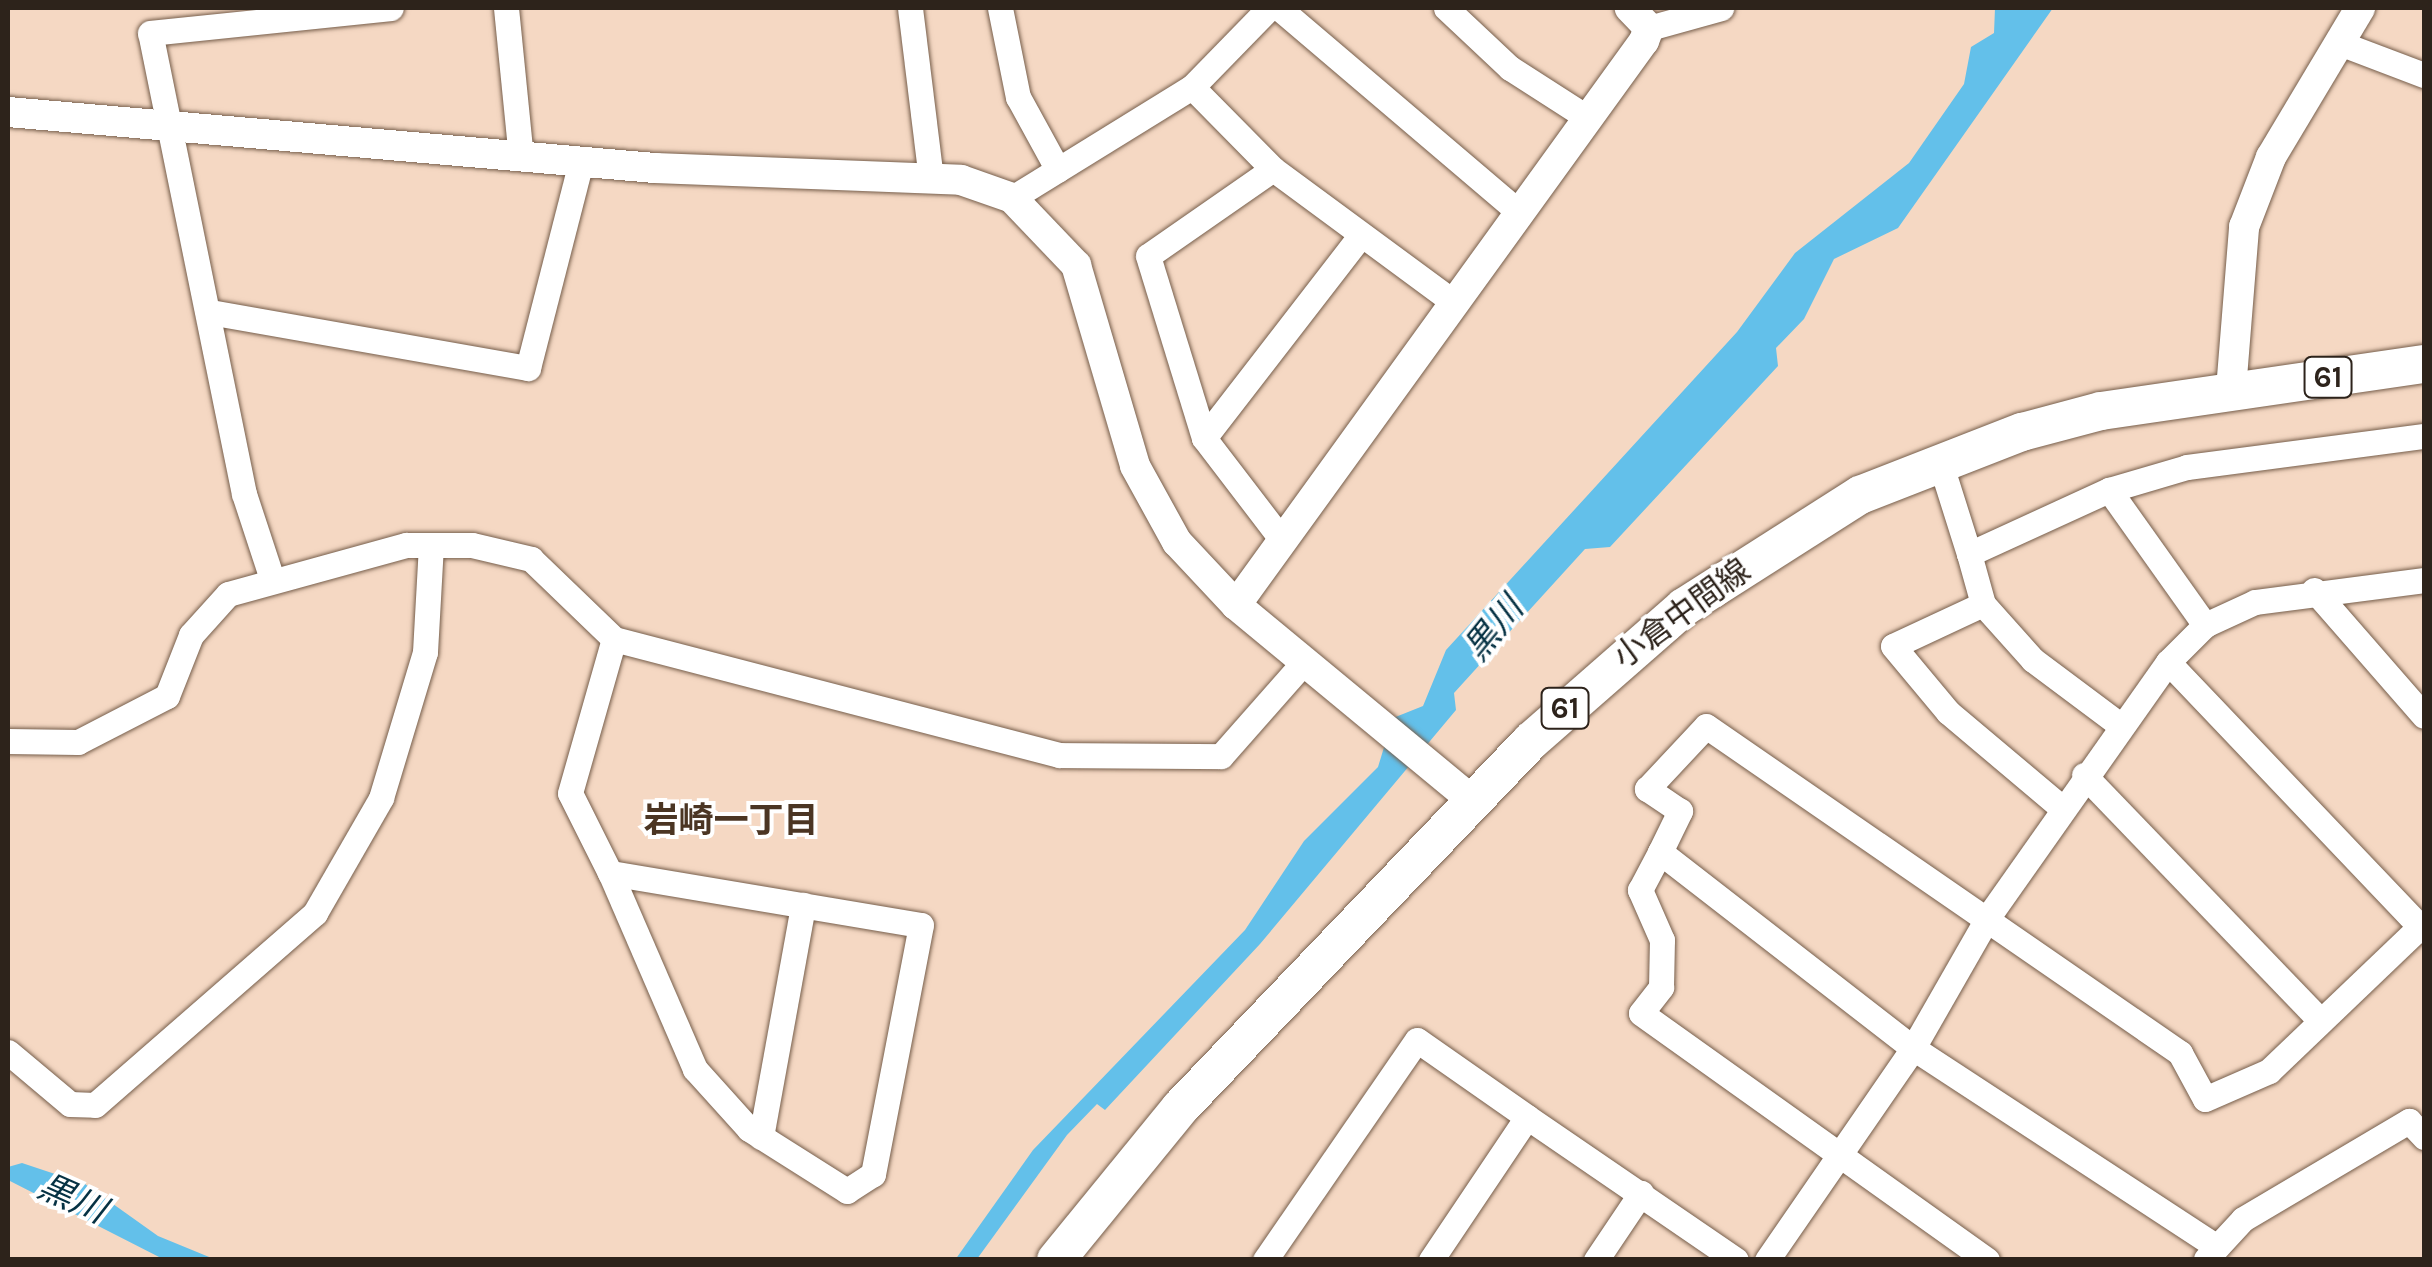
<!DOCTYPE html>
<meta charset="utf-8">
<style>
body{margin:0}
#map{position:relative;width:2432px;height:1267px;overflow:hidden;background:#f5d8c3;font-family:Karla,"Noto Sans JP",sans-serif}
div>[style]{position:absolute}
.water>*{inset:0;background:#63c0ea}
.roads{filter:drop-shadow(0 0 2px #765e4b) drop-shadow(0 0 2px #765e4b)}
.minor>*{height:25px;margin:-12.5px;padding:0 12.5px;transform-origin:12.5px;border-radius:12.5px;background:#fff}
.tertiary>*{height:30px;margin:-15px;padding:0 15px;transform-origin:15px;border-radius:15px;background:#fff}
.primary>*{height:38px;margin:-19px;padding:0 19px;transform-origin:19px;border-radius:19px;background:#fff}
span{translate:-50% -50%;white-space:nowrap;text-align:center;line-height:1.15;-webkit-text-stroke:8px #fff;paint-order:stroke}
.shield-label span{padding:2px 8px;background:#fff;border:2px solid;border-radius:8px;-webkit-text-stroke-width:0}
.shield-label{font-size:30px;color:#2d231b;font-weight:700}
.street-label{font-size:32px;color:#2d231b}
.water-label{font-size:35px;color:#063244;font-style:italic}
.neighbourhood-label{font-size:35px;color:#4b3523;font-weight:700}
.frame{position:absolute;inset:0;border:10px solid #2d231b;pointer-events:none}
</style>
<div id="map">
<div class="water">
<i style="clip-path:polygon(1995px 8px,2053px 8px,1898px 228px,1834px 259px,1804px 319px,1776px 348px,1778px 366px,1610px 547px,1585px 549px,1454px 693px,1456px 710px,1260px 944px,1105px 1110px,1097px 1104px,1067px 1135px,977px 1259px,955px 1260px,1033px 1150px,1245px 930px,1304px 841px,1378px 767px,1393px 718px,1423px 706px,1446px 650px,1737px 332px,1795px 253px,1909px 163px,1964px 84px,1971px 47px,1994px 33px)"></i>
<i style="clip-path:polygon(22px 1163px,85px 1184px,158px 1236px,214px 1259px,163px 1259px,8px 1180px,8px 1167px)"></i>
</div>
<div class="roads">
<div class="minor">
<i style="left:506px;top:8px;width:150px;rotate:84.3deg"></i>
<i style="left:910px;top:8px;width:171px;rotate:83deg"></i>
<i style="left:1000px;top:8px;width:91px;rotate:78.6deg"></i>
<i style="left:1018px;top:97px;width:83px;rotate:61.3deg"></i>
<i style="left:1279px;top:8px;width:316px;rotate:40.4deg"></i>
<i style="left:1446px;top:8px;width:88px;rotate:43.2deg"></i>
<i style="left:1510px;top:68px;width:93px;rotate:32.7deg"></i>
<i style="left:1649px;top:28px;width:75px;rotate:-15.5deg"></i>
<i style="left:2337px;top:42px;width:93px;rotate:20.8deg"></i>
<i style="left:1192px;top:87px;width:115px;rotate:45.4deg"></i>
<i style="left:1273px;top:169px;width:226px;rotate:36.4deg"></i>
<i style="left:1273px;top:169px;width:152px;rotate:145.2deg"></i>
<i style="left:1148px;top:256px;width:190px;rotate:72.9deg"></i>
<i style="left:1204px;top:438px;width:128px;rotate:52.6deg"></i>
<i style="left:1012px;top:198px;width:211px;rotate:-31.7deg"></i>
<i style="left:1192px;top:87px;width:110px;rotate:-45.7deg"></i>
<i style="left:210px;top:312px;width:323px;rotate:10deg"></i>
<i style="left:528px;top:368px;width:213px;rotate:-75.6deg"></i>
<i style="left:1204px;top:438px;width:255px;rotate:-52.3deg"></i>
<i style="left:1940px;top:462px;width:96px;rotate:72.5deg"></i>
<i style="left:2109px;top:490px;width:166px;rotate:54.6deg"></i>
<i style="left:271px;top:576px;width:86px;rotate:-108.2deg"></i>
<i style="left:244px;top:494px;width:470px;rotate:-101.5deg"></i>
<i style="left:150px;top:33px;width:242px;rotate:-5.9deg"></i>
<i style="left:2314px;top:590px;width:167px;rotate:48.9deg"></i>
<i style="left:1983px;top:604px;width:99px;rotate:155deg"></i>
<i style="left:1893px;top:646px;width:86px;rotate:50.2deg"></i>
<i style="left:1948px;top:712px;width:150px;rotate:40.1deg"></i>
<i style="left:2168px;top:662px;width:371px;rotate:46.4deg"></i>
<i style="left:2120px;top:725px;width:109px;rotate:-143.2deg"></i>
<i style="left:2033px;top:660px;width:75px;rotate:-131.8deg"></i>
<i style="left:1983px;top:604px;width:52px;rotate:-105.6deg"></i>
<i style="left:1969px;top:554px;width:154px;rotate:-24.6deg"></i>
<i style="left:2109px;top:490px;width:81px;rotate:-16.4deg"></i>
<i style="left:2187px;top:467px;width:239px;rotate:-7.5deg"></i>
<i style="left:8px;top:741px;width:70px;rotate:0.8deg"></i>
<i style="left:78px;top:742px;width:100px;rotate:-27.3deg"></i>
<i style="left:167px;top:696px;width:66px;rotate:-68.5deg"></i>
<i style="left:191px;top:635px;width:55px;rotate:-47.9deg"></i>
<i style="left:228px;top:594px;width:185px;rotate:-15.4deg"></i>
<i style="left:406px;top:545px;width:66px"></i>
<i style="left:472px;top:545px;width:61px;rotate:13.3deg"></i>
<i style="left:531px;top:559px;width:115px;rotate:43.9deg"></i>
<i style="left:614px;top:639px;width:460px;rotate:14.6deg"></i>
<i style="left:1059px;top:755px;width:162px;rotate:0.4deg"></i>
<i style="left:1221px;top:756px;width:125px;rotate:-48.6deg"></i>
<i style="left:2084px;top:775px;width:339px;rotate:46.1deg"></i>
<i style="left:1660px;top:852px;width:46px;rotate:-64deg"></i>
<i style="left:1680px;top:811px;width:40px;rotate:-146deg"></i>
<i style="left:1647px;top:789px;width:86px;rotate:-46.9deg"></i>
<i style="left:1706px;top:726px;width:576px;rotate:34.6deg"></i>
<i style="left:2180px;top:1053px;width:52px;rotate:61.5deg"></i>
<i style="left:2205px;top:1099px;width:70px;rotate:-23.6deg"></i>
<i style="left:2269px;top:1071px;width:214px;rotate:-43.7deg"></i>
<i style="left:610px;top:873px;width:315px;rotate:9.5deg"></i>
<i style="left:921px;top:925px;width:254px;rotate:100.9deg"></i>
<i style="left:873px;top:1174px;width:31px;rotate:147deg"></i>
<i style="left:847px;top:1191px;width:116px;rotate:-147.7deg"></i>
<i style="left:749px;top:1129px;width:81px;rotate:-132deg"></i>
<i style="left:695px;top:1069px;width:214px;rotate:-113.4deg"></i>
<i style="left:610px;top:873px;width:89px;rotate:-116.6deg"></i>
<i style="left:570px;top:793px;width:160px;rotate:-74.1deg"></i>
<i style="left:8px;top:1052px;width:81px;rotate:40deg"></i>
<i style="left:70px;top:1104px;width:25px;rotate:2deg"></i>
<i style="left:95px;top:1105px;width:292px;rotate:-41.1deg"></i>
<i style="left:315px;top:913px;width:133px;rotate:-60.1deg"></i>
<i style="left:381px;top:798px;width:152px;rotate:-73.2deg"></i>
<i style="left:425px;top:652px;width:107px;rotate:-86.8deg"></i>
<i style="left:761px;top:1137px;width:236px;rotate:-79.7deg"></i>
<i style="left:2206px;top:1259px;width:54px;rotate:-47.2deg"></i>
<i style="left:2243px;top:1219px;width:193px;rotate:-30.6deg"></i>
<i style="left:2409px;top:1121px;width:22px;rotate:47deg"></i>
<i style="left:1265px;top:1260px;width:267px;rotate:-55.4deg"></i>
<i style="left:1417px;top:1040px;width:134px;rotate:35deg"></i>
<i style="left:1431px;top:1260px;width:172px;rotate:-56.1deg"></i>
<i style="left:1527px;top:1117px;width:253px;rotate:34.4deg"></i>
<i style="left:1596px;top:1260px;width:81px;rotate:-56.1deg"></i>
<i style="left:1767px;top:1260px;width:257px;rotate:-55.4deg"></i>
<i style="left:1913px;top:1048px;width:151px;rotate:-60.2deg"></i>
<i style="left:1988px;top:917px;width:312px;rotate:-54.8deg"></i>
<i style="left:2168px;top:662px;width:52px;rotate:-45deg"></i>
<i style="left:2205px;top:625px;width:55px;rotate:-24.7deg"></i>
<i style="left:2255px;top:602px;width:170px;rotate:-7.4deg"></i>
<i style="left:1987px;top:1260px;width:425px;rotate:-144.5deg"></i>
<i style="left:1641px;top:1013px;width:33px;rotate:-52deg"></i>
<i style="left:1661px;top:987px;width:47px;rotate:-88.8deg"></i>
<i style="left:1662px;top:940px;width:55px;rotate:-113.7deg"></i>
<i style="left:1640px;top:890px;width:43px;rotate:-62.2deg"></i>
<i style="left:1660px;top:852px;width:320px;rotate:37.8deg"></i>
<i style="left:1913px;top:1048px;width:363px;rotate:33.2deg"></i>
</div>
<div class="tertiary">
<i style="left:8px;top:112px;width:649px;rotate:4.95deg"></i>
<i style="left:655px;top:168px;width:306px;rotate:2.2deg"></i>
<i style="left:961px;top:180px;width:54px;rotate:19.4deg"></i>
<i style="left:1012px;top:198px;width:93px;rotate:46.3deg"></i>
<i style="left:1076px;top:265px;width:209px;rotate:73.6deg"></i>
<i style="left:1135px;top:466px;width:87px;rotate:61.1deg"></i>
<i style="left:1177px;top:542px;width:86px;rotate:46.9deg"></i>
<i style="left:1236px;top:605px;width:309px;rotate:39.6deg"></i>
<i style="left:2231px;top:390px;width:164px;rotate:-85.4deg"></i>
<i style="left:2244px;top:227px;width:75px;rotate:-68.9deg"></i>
<i style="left:2271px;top:157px;width:174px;rotate:-59.1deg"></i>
<i style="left:1236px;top:605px;width:696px;rotate:-54.12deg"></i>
<i style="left:1644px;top:41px;width:14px;rotate:-69deg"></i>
<i style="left:1649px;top:28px;width:28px;rotate:-134deg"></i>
</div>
<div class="primary">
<i style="left:1056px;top:1260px;width:196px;rotate:-50.8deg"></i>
<i style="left:1180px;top:1108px;width:508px;rotate:-46.28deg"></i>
<i style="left:1531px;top:741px;width:203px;rotate:-41.2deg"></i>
<i style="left:1684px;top:607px;width:209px;rotate:-32.5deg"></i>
<i style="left:1860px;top:495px;width:174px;rotate:-21.3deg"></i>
<i style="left:2022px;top:432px;width:82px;rotate:-14.9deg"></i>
<i style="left:2101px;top:411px;width:326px;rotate:-8.3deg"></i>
</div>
</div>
<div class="shield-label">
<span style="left:2328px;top:377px">61</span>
<span style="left:1565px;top:708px">61</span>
</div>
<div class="street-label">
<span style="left:1682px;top:614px;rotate:-36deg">小倉中間線</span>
</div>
<div class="water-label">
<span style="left:1494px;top:629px;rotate:-51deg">黒川</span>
<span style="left:72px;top:1199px;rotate:24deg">黒川</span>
</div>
<div class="neighbourhood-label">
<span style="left:731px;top:821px">岩崎一丁目</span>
</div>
<div class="frame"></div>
</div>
